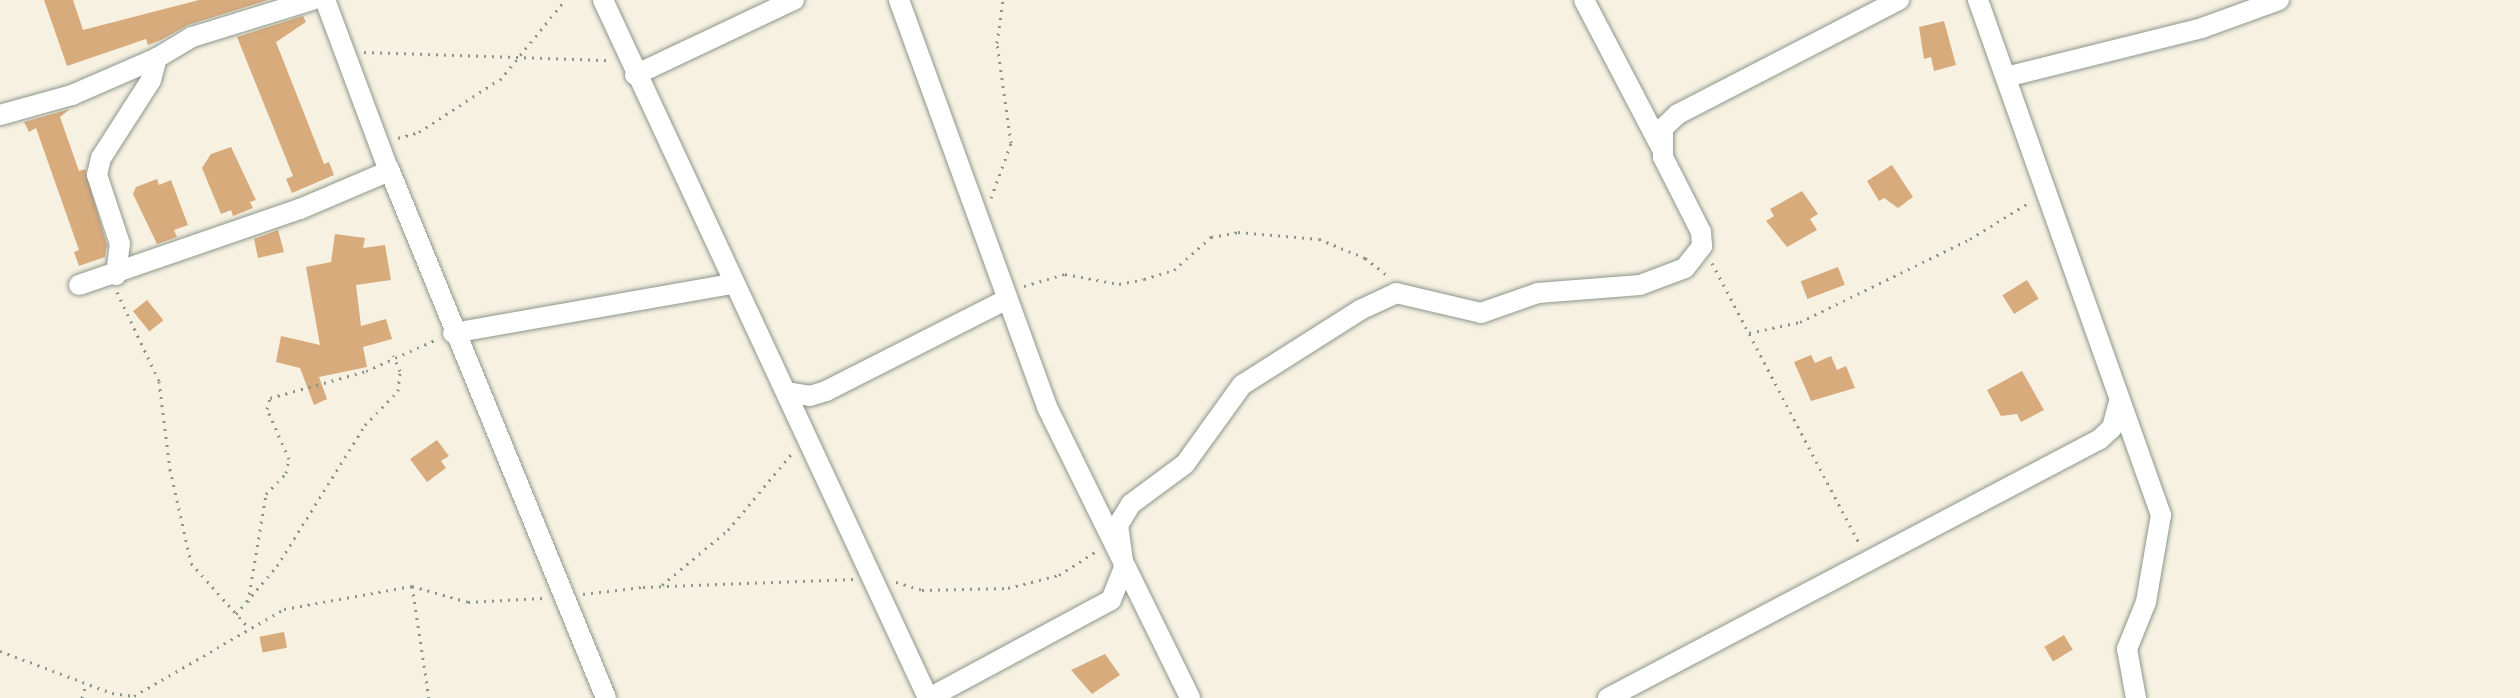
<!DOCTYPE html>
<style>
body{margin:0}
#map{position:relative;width:2520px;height:698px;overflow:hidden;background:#f7f1e2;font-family:"Patrick Hand",sans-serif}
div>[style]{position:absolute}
.building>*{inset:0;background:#d8ab7d;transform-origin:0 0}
.path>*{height:3px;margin-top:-1.5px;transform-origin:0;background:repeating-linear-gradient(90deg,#8b978b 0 2px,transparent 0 8px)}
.roads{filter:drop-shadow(0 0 2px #8b978b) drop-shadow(0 0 2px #8b978b)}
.minor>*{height:20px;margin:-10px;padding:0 10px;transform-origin:10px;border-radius:10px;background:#fff}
span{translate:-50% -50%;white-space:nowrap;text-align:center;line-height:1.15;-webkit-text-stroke:6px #fff;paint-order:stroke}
</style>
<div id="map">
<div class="building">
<i style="clip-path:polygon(44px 0,73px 0,83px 30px,199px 0,268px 0,188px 25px,161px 40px,148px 45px,146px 39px,67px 66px)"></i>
<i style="clip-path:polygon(303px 16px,306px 22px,276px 42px,324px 164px,329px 162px,334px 175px,292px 193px,286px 179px,293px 176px,237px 37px)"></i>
<i style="clip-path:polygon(1944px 21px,1956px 65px,1934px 71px,1931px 57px,1924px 59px,1919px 27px)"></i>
<i style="clip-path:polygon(70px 109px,60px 117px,79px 171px,85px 169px,107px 245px,105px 257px,79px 266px,74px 252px,79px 250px,36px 128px,29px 132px,24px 122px)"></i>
<i style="clip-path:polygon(231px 147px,256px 200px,250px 202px,253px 208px,233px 216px,231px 210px,221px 214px,202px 168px,211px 154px)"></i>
<i style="clip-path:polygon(1892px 165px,1913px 197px,1898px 208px,1884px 198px,1879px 201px,1867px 181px)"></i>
<i style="clip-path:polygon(157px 179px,159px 185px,171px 180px,188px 225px,174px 230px,177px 237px,157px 244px,133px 194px,136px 187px)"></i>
<i style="clip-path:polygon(1802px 191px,1818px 214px,1810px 219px,1817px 230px,1787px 247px,1766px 221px,1774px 216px,1770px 209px)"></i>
<i style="clip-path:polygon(278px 230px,284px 252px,258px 258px,254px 239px)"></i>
<i style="clip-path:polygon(335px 234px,365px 238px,363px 248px,385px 245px,391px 280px,356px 285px,361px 326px,386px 319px,392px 339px,363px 347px,367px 367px,319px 377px,327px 399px,314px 405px,300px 368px,276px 362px,281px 336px,320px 345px,306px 267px,331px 262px)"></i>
<i style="left:1838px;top:267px;width:19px;height:40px;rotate:69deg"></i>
<i style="left:2027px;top:280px;width:22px;height:29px;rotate:58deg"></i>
<i style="left:147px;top:300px;width:26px;height:18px;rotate:51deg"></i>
<i style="clip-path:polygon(1811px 355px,1815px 363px,1831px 356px,1837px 370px,1846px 366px,1855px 388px,1811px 401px,1794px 362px)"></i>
<i style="clip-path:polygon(2022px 371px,2044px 410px,2021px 422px,2017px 414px,2001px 416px,1987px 390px)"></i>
<i style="clip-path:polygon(437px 440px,449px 456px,441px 461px,446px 468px,427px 482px,410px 459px)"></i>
<i style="left:284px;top:632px;width:16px;height:25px;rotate:79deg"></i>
<i style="left:2064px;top:635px;width:17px;height:23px;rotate:59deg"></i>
<i style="clip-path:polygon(1105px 654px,1120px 675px,1092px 694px,1071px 670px)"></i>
</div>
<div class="path">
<i style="left:364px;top:52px;width:247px;rotate:1.9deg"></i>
<i style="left:500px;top:80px;width:103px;rotate:-50.9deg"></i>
<i style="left:398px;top:138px;width:22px;rotate:-16deg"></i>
<i style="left:419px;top:132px;width:93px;rotate:-33.2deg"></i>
<i style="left:991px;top:198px;width:59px;rotate:-70deg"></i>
<i style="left:1011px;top:143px;width:101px;rotate:-98deg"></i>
<i style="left:997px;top:43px;width:43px;rotate:-82.1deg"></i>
<i style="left:1712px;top:263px;width:316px;rotate:62.3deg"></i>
<i style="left:1024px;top:286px;width:43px;rotate:-16.3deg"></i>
<i style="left:1065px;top:274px;width:55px;rotate:10.5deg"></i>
<i style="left:1119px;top:284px;width:25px;rotate:-11deg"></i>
<i style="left:1144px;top:279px;width:31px;rotate:-17deg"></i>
<i style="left:1174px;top:270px;width:50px;rotate:-41.7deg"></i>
<i style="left:1211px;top:237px;width:27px;rotate:-10deg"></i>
<i style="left:1238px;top:232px;width:81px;rotate:4.9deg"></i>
<i style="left:1319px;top:239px;width:50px;rotate:22.4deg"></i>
<i style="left:1365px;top:258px;width:28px;rotate:38deg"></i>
<i style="left:117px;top:292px;width:98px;rotate:64.7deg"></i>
<i style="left:159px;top:381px;width:89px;rotate:82.9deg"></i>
<i style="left:170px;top:469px;width:96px;rotate:77.4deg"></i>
<i style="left:191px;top:563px;width:87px;rotate:48.3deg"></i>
<i style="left:1749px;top:333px;width:52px;rotate:-12.2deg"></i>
<i style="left:1800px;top:322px;width:189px;rotate:-26deg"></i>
<i style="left:1970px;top:239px;width:70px;rotate:-31.7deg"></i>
<i style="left:896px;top:582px;width:27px;rotate:17deg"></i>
<i style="left:922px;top:590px;width:86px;rotate:-1.3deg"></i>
<i style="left:1008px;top:588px;width:53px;rotate:-14.3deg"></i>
<i style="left:1059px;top:575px;width:46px;rotate:-32.7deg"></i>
<i style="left:662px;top:585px;width:86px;rotate:-39.8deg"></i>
<i style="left:728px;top:530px;width:102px;rotate:-50.2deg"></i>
<i style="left:412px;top:586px;width:113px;rotate:81.4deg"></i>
<i style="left:583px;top:594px;width:60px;rotate:-6.7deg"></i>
<i style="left:643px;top:587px;width:211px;rotate:-2.2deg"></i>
<i style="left:248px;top:602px;width:109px;rotate:-80.5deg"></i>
<i style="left:266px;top:494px;width:29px;rotate:-46deg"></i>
<i style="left:286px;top:473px;width:14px;rotate:-78deg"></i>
<i style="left:289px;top:459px;width:55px;rotate:-113.7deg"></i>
<i style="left:267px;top:409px;width:11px;rotate:-75deg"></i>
<i style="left:270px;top:398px;width:100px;rotate:-15.7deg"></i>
<i style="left:366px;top:371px;width:76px;rotate:-24.2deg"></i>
<i style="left:236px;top:614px;width:63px;rotate:-49.5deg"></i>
<i style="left:277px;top:566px;width:166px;rotate:-58deg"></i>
<i style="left:365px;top:425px;width:47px;rotate:-45.9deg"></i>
<i style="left:398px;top:391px;width:20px;rotate:-84deg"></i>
<i style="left:400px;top:371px;width:17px;rotate:-114deg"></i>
<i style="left:0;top:651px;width:120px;rotate:20.6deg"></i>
<i style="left:112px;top:693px;width:22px;rotate:8deg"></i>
<i style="left:134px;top:696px;width:173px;rotate:-30.1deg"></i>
<i style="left:284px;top:609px;width:130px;rotate:-10.2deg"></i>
<i style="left:412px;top:586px;width:58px;rotate:15.9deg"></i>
<i style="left:468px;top:602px;width:75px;rotate:-3.1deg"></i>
<i style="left:82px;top:698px;width:16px;rotate:-75deg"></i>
</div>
<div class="roads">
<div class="minor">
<i style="left:603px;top:0;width:770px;rotate:65.03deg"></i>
<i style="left:899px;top:0;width:433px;rotate:70deg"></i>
<i style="left:1047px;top:407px;width:324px;rotate:63.8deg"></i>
<i style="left:1584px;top:0;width:166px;rotate:62.4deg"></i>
<i style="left:1978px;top:0;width:547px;rotate:70.44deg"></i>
<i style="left:2161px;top:515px;width:88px;rotate:99.8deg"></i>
<i style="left:2146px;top:602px;width:51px;rotate:112deg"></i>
<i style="left:2127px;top:649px;width:50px;rotate:79.6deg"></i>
<i style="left:635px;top:75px;width:176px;rotate:-25.3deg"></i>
<i style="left:2006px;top:77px;width:202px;rotate:-14deg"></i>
<i style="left:2202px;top:28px;width:82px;rotate:-20deg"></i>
<i style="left:0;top:115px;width:75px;rotate:-15.5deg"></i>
<i style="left:72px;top:95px;width:93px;rotate:-23.5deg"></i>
<i style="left:389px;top:169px;width:572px;rotate:67.7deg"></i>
<i style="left:116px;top:275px;width:31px;rotate:-83deg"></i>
<i style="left:120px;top:244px;width:73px;rotate:-108.4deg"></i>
<i style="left:97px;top:175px;width:17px;rotate:-77deg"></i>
<i style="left:101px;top:158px;width:93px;rotate:-57.3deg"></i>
<i style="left:151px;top:80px;width:23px;rotate:-75deg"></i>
<i style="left:157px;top:58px;width:41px;rotate:-31deg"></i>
<i style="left:192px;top:37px;width:126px;rotate:-17.1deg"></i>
<i style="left:79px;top:285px;width:234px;rotate:-19deg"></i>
<i style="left:300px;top:209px;width:97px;rotate:-23.1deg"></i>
<i style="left:389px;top:171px;width:183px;rotate:-110.5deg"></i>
<i style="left:453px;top:333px;width:282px;rotate:-10deg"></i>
<i style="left:786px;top:392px;width:24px;rotate:9deg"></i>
<i style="left:810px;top:396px;width:17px;rotate:-17deg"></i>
<i style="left:826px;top:391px;width:201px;rotate:-26.9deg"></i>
<i style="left:929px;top:698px;width:207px;rotate:-28.3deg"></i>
<i style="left:1111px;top:600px;width:35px;rotate:-68deg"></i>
<i style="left:1124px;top:568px;width:43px;rotate:-97.9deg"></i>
<i style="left:1118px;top:525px;width:25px;rotate:-58deg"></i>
<i style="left:1131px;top:504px;width:67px;rotate:-36.5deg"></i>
<i style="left:1185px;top:464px;width:97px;rotate:-54.2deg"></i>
<i style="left:1242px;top:385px;width:140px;rotate:-32.4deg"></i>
<i style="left:1360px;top:310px;width:40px;rotate:-25deg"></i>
<i style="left:1396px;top:293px;width:87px;rotate:13.2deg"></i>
<i style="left:1481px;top:313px;width:60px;rotate:-19.3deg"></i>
<i style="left:1538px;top:293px;width:102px;rotate:-4.5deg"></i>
<i style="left:1640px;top:285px;width:48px;rotate:-20.7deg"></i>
<i style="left:1685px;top:268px;width:28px;rotate:-52deg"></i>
<i style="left:1702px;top:246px;width:14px;rotate:-94deg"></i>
<i style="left:1701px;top:232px;width:84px;rotate:-116.9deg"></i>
<i style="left:1663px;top:157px;width:29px;rotate:-90deg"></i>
<i style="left:1663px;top:128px;width:21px;rotate:-43deg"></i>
<i style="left:1678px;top:114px;width:249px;rotate:-27.3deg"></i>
<i style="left:1608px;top:698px;width:556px;rotate:-27.76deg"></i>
<i style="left:2100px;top:439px;width:16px;rotate:-43deg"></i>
<i style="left:2112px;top:428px;width:27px;rotate:-75deg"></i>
</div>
</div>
</div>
